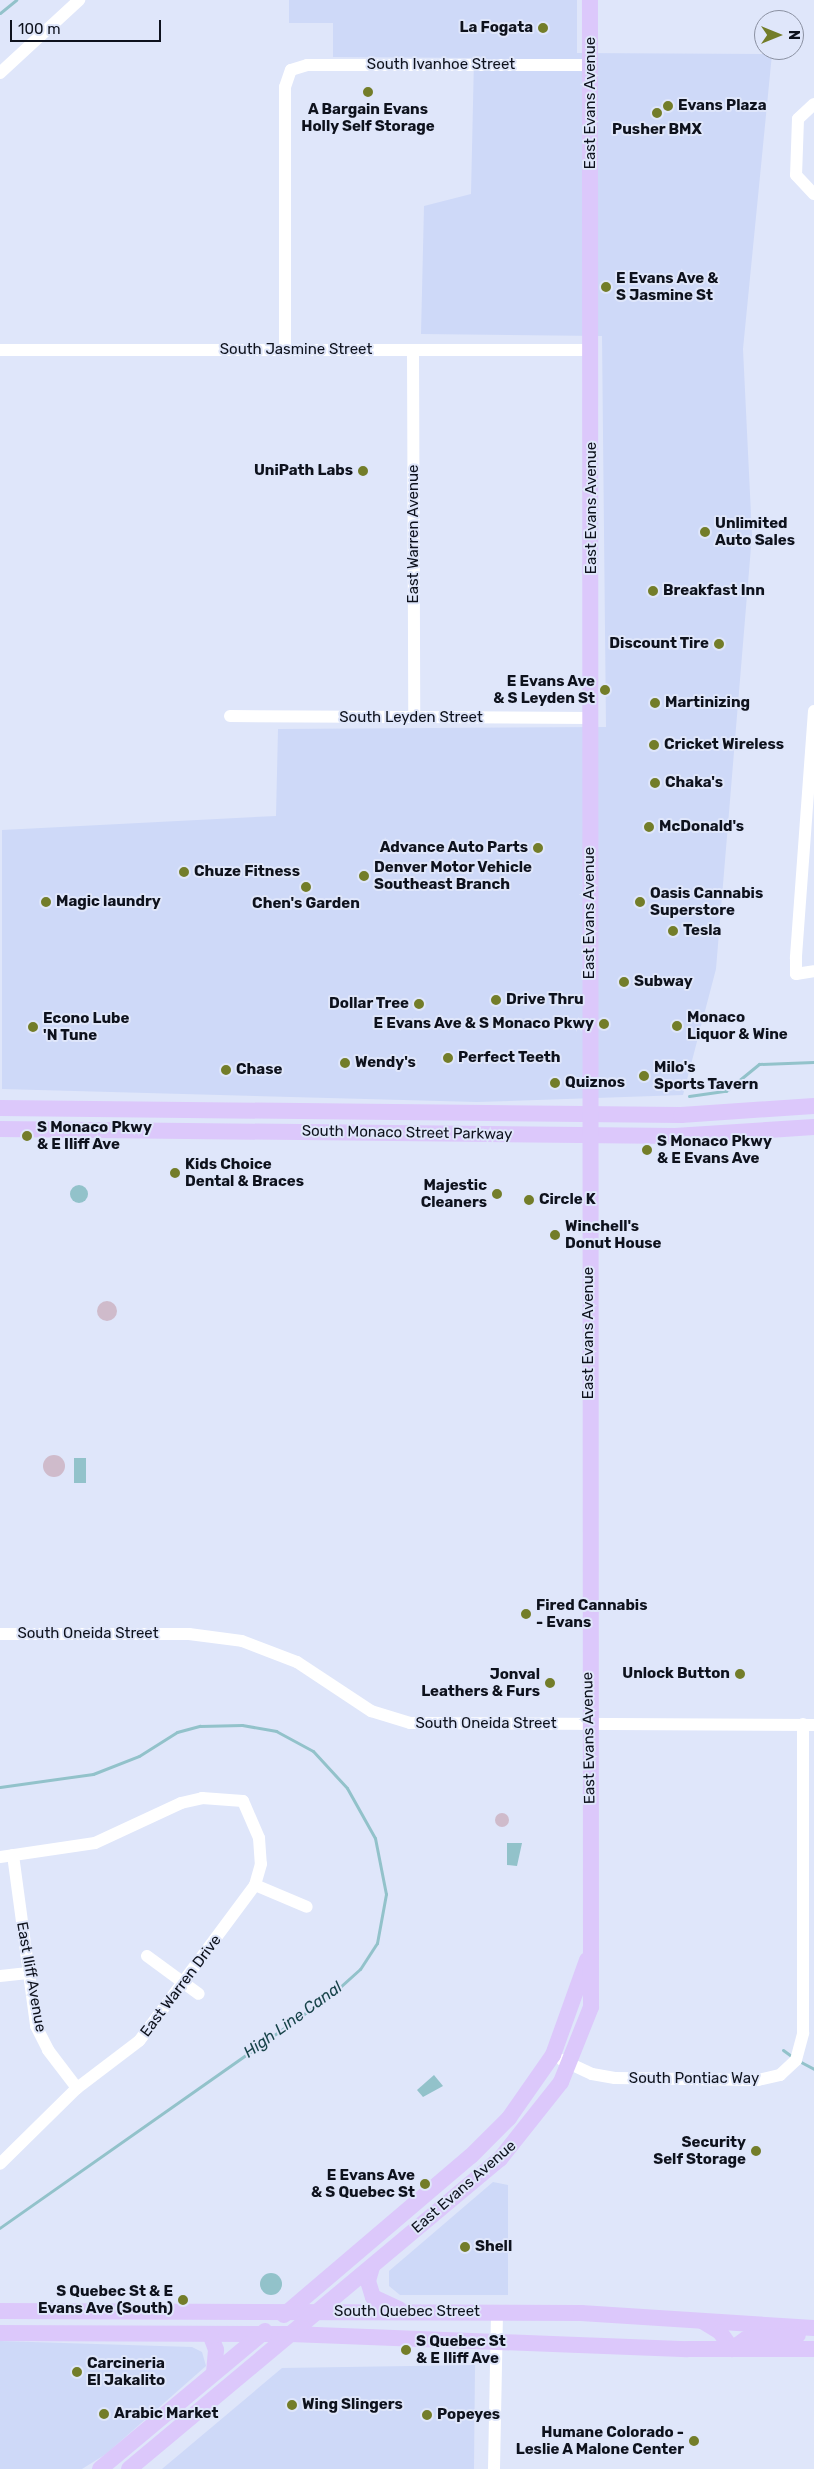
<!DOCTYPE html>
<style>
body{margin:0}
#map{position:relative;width:814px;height:2469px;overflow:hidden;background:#dfe6fa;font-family:Rubik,sans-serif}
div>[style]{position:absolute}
.built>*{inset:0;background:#ced9f8}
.green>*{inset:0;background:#cfbbcb}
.round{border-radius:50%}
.water>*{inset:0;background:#92c2ca;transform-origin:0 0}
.stream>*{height:3px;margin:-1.5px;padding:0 1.5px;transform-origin:1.5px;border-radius:1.5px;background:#92c2ca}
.minor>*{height:12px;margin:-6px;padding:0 6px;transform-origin:6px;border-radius:6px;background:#fff}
.major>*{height:16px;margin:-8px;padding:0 8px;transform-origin:8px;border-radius:8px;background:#dcc8fb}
.dots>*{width:14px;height:14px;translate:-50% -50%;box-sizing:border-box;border:2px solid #dfe6fa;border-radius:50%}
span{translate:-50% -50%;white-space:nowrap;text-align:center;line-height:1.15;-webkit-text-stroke:4px #dfe6fa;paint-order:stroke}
.poi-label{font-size:15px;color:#0e121d;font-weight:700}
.right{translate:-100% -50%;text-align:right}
.left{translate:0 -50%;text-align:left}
.street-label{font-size:15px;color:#0e121d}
.water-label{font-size:16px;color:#18444a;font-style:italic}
.north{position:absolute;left:754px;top:10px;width:50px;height:50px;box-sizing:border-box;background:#dfe6fa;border:1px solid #8b91a2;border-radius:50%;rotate:90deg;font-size:14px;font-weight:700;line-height:20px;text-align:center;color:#0e121d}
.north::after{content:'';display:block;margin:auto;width:18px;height:22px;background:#737d29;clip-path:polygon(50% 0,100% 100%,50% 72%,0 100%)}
.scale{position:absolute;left:10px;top:20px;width:151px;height:22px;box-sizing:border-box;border:2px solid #0e121d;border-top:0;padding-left:6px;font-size:15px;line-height:18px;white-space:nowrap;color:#0e121d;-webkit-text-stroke:4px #dfe6fa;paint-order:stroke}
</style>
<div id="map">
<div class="built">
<i style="clip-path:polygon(289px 0,577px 0,577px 53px,772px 54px,743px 349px,752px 535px,716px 969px,683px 1095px,477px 1102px,2px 1089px,2px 830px,276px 816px,278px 729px,606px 727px,602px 336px,421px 334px,424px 206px,471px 194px,474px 58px,333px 57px,333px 23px,289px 23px)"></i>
<i style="clip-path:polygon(493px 2182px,508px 2185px,508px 2295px,400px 2295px,389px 2286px,389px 2271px)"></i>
<i style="clip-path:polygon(0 2341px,192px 2347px,202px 2352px,206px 2366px,106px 2454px,82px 2469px,0 2469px)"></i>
<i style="clip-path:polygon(475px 2365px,474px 2469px,162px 2469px,282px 2368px)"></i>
</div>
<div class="green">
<i class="round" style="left:97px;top:1301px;width:20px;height:20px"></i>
<i class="round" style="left:43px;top:1455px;width:22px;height:22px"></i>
<i class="round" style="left:495px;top:1813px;width:14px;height:14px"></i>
</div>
<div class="water">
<i class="round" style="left:70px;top:1185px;width:18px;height:18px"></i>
<i style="left:74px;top:1458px;width:12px;height:25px"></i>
<i style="clip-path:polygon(507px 1843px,522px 1843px,517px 1866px,507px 1865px)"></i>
<i style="clip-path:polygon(434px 2075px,443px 2086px,423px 2097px,417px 2090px)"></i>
<i class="round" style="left:260px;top:2273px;width:22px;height:22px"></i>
</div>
<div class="stream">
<i style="left:0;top:13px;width:21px;rotate:-39deg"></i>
<i style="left:689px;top:1096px;width:37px;rotate:-8deg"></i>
<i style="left:726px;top:1091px;width:43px;rotate:-39.3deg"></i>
<i style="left:759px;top:1064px;width:55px;rotate:-2.1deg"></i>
<i style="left:0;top:1787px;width:94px;rotate:-8deg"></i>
<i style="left:93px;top:1774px;width:49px;rotate:-21.4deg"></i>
<i style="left:139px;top:1756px;width:45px;rotate:-32.3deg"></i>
<i style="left:177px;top:1732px;width:24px;rotate:-15deg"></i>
<i style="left:200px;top:1726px;width:42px;rotate:-1.4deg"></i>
<i style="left:242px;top:1725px;width:35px;rotate:10deg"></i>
<i style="left:276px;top:1731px;width:42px;rotate:28.4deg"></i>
<i style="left:313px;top:1751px;width:50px;rotate:47.4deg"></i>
<i style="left:347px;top:1788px;width:57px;rotate:60.8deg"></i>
<i style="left:375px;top:1838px;width:57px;rotate:78.9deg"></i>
<i style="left:386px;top:1894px;width:50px;rotate:100.4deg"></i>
<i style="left:377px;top:1943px;width:31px;rotate:123deg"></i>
<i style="left:360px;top:1969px;width:39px;rotate:138deg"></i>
<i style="left:331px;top:1995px;width:405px;rotate:144.9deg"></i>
<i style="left:783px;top:2050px;width:14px;rotate:36deg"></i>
<i style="left:799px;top:2061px;width:17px;rotate:28deg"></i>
</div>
<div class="minor">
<i style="left:0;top:73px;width:108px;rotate:-42.7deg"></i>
<i style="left:814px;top:104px;width:22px;rotate:137deg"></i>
<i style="left:798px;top:119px;width:56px;rotate:92deg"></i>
<i style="left:796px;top:175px;width:26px;rotate:47deg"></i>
<i style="left:0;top:350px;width:592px"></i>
<i style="left:285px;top:350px;width:263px;rotate:-90deg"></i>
<i style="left:285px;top:87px;width:18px;rotate:-71deg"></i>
<i style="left:291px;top:70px;width:17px;rotate:-17deg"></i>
<i style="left:307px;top:65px;width:284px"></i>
<i style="left:413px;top:350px;width:368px;rotate:89.8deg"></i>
<i style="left:814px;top:711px;width:248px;rotate:94.2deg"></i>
<i style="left:796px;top:958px;width:16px;rotate:90deg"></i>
<i style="left:796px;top:974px;width:18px;rotate:-9deg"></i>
<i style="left:230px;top:716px;width:362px;rotate:0.3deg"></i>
<i style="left:0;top:1634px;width:189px"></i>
<i style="left:189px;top:1634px;width:53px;rotate:7.5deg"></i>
<i style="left:242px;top:1641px;width:59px;rotate:20.9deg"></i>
<i style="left:297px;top:1662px;width:89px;rotate:33.5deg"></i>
<i style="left:371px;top:1711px;width:41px;rotate:17.1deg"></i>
<i style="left:410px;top:1723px;width:404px;rotate:0.3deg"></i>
<i style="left:13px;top:1855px;width:173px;rotate:82.3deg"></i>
<i style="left:36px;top:2026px;width:27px;rotate:63deg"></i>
<i style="left:48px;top:2050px;width:48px;rotate:52.7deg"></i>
<i style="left:0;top:1857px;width:96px;rotate:-8.4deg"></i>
<i style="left:95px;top:1843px;width:95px;rotate:-24.9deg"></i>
<i style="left:181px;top:1803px;width:22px;rotate:-13deg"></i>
<i style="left:202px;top:1798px;width:41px;rotate:4.2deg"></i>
<i style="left:243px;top:1801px;width:40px;rotate:66.6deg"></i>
<i style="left:259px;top:1838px;width:26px;rotate:86deg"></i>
<i style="left:261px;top:1864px;width:22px;rotate:106deg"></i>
<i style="left:255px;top:1885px;width:194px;rotate:126.6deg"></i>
<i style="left:139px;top:2041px;width:78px;rotate:142.8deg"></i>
<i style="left:77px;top:2088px;width:108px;rotate:135.4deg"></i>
<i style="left:255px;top:1885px;width:56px;rotate:22.9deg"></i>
<i style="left:147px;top:1956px;width:64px;rotate:36.2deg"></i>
<i style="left:0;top:1976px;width:28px;rotate:-6deg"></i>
<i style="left:562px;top:2060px;width:33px;rotate:25deg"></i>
<i style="left:592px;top:2074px;width:23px;rotate:10deg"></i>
<i style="left:615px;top:2078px;width:143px;rotate:0.8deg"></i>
<i style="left:758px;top:2080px;width:23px;rotate:-13deg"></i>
<i style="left:780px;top:2075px;width:22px;rotate:-43deg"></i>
<i style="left:796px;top:2060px;width:28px;rotate:-75deg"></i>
<i style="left:803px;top:2033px;width:309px;rotate:-90deg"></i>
<i style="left:494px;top:2469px;width:156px;rotate:-88.9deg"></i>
</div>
<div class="major">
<i style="left:0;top:1108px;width:681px;rotate:0.59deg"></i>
<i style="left:681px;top:1115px;width:133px;rotate:-3.9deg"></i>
<i style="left:0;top:1129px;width:675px;rotate:0.59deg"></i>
<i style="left:675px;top:1136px;width:139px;rotate:-3.7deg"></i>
<i style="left:372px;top:2267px;width:15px;rotate:106deg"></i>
<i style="left:368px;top:2281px;width:17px;rotate:73deg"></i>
<i style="left:373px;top:2297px;width:29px;rotate:25deg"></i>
<i style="left:0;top:2311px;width:581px;rotate:0.2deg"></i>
<i style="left:581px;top:2313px;width:233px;rotate:3.7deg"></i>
<i style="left:284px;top:2315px;width:245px;rotate:-40.4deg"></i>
<i style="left:471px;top:2156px;width:54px;rotate:-45deg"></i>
<i style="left:509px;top:2118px;width:77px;rotate:-55.1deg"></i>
<i style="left:553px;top:2055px;width:101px;rotate:-70.3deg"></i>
<i style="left:702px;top:2321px;width:21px;rotate:31deg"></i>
<i style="left:720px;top:2332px;width:21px;rotate:55deg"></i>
<i style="left:732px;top:2349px;width:17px;rotate:-36deg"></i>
<i style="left:746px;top:2339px;width:52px;rotate:-4.4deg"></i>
<i style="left:0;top:2333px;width:291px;rotate:0.2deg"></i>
<i style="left:291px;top:2334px;width:397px;rotate:2.2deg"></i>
<i style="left:688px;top:2349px;width:126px"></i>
<i style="left:210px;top:2334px;width:17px;rotate:69deg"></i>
<i style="left:216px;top:2350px;width:23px;rotate:95deg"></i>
<i style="left:100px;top:2469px;width:215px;rotate:-39.9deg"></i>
<i style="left:129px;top:2469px;width:483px;rotate:-39.9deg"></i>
<i style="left:500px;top:2159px;width:98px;rotate:-51.6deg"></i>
<i style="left:561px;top:2082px;width:81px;rotate:-68.2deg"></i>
<i style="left:591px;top:2007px;width:2007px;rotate:-90.03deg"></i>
</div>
<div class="dots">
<i style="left:543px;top:28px;background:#737d29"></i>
<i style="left:368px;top:92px;background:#737d29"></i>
<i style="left:668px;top:106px;background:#737d29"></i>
<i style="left:657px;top:113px;background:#737d29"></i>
<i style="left:606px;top:287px;background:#737d29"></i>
<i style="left:363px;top:471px;background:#737d29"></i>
<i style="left:705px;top:532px;background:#737d29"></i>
<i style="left:653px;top:591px;background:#737d29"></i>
<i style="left:719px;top:644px;background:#737d29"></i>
<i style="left:605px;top:690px;background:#737d29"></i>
<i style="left:655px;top:703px;background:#737d29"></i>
<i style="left:654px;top:745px;background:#737d29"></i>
<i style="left:655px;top:783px;background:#737d29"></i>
<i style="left:649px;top:827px;background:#737d29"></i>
<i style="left:538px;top:848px;background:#737d29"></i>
<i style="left:184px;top:872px;background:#737d29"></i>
<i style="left:364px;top:876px;background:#737d29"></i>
<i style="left:306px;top:887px;background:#737d29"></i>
<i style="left:46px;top:902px;background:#737d29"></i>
<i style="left:640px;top:902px;background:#737d29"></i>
<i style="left:673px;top:931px;background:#737d29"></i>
<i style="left:624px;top:982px;background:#737d29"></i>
<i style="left:496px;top:1000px;background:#737d29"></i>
<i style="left:419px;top:1004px;background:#737d29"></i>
<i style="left:604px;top:1024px;background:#737d29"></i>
<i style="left:677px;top:1026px;background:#737d29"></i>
<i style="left:33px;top:1027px;background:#737d29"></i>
<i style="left:448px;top:1058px;background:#737d29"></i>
<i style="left:345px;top:1063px;background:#737d29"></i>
<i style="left:226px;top:1070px;background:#737d29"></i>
<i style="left:644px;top:1076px;background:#737d29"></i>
<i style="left:555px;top:1083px;background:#737d29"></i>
<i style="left:27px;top:1136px;background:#737d29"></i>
<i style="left:647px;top:1150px;background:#737d29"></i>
<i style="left:175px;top:1173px;background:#737d29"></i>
<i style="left:497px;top:1194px;background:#737d29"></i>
<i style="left:529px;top:1200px;background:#737d29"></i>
<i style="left:555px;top:1235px;background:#737d29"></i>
<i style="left:526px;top:1614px;background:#737d29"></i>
<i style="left:740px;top:1674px;background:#737d29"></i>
<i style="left:550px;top:1683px;background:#737d29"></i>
<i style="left:756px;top:2151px;background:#737d29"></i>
<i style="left:425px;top:2184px;background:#737d29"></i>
<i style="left:465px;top:2247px;background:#737d29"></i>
<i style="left:183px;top:2300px;background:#737d29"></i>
<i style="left:406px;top:2350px;background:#737d29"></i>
<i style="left:77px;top:2372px;background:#737d29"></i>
<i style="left:292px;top:2405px;background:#737d29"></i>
<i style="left:104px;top:2414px;background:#737d29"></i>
<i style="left:427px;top:2415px;background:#737d29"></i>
<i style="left:694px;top:2441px;background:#737d29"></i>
</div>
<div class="poi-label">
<span class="right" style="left:533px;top:28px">La Fogata</span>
<span class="left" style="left:678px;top:106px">Evans Plaza</span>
<span style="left:368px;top:118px">A Bargain Evans<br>Holly Self Storage</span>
<span style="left:657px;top:130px">Pusher BMX</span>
<span class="left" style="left:616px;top:287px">E Evans Ave &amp;<br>S Jasmine St</span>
<span class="right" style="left:353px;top:471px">UniPath Labs</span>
<span class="left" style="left:715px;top:532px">Unlimited<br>Auto Sales</span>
<span class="left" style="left:663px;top:591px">Breakfast Inn</span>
<span class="right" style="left:709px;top:644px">Discount Tire</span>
<span class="right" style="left:595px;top:690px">E Evans Ave<br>&amp; S Leyden St</span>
<span class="left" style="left:665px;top:703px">Martinizing</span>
<span class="left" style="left:664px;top:745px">Cricket Wireless</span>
<span class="left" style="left:665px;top:783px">Chaka's</span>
<span class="left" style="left:659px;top:827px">McDonald's</span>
<span class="right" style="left:528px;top:848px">Advance Auto Parts</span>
<span class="left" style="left:374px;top:876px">Denver Motor Vehicle<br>Southeast Branch</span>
<span class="left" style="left:194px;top:872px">Chuze Fitness</span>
<span class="left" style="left:650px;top:902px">Oasis Cannabis<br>Superstore</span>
<span class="left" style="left:56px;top:902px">Magic laundry</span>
<span style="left:306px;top:904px">Chen's Garden</span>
<span class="left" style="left:683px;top:931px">Tesla</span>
<span class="left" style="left:634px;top:982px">Subway</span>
<span class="left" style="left:506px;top:1000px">Drive Thru</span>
<span class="right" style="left:409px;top:1004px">Dollar Tree</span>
<span class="left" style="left:687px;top:1026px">Monaco<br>Liquor &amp; Wine</span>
<span class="left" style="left:43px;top:1027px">Econo Lube<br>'N Tune</span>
<span class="right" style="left:594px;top:1024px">E Evans Ave &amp; S Monaco Pkwy</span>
<span class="left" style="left:458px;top:1058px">Perfect Teeth</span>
<span class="left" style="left:355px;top:1063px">Wendy's</span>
<span class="left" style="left:654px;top:1076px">Milo's<br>Sports Tavern</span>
<span class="left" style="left:236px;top:1070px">Chase</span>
<span class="left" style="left:565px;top:1083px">Quiznos</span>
<span class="left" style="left:37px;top:1136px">S Monaco Pkwy<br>&amp; E Iliff Ave</span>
<span class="left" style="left:657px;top:1150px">S Monaco Pkwy<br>&amp; E Evans Ave</span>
<span class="left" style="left:185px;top:1173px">Kids Choice<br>Dental &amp; Braces</span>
<span class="right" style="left:487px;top:1194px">Majestic<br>Cleaners</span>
<span class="left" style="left:539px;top:1200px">Circle K</span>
<span class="left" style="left:565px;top:1235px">Winchell's<br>Donut House</span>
<span class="left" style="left:536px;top:1614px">Fired Cannabis<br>- Evans</span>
<span class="right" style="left:540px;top:1683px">Jonval<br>Leathers &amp; Furs</span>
<span class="right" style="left:730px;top:1674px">Unlock Button</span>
<span class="right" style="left:746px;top:2151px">Security<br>Self Storage</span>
<span class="right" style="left:415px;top:2184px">E Evans Ave<br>&amp; S Quebec St</span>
<span class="left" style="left:475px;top:2247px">Shell</span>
<span class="right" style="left:173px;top:2300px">S Quebec St &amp; E<br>Evans Ave (South)</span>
<span class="left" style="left:416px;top:2350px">S Quebec St<br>&amp; E Iliff Ave</span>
<span class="left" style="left:87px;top:2372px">Carcineria<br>El Jakalito</span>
<span class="left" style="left:302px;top:2405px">Wing Slingers</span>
<span class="left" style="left:114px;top:2414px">Arabic Market</span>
<span class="left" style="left:437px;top:2415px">Popeyes</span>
<span class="right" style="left:684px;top:2441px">Humane Colorado -<br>Leslie A Malone Center</span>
</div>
<div class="street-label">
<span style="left:441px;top:65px">South Ivanhoe Street</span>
<span style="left:591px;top:103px;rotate:-90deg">East Evans Avenue</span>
<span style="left:296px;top:350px">South Jasmine Street</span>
<span style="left:592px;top:508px;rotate:-90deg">East Evans Avenue</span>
<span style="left:414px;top:534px;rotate:-90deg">East Warren Avenue</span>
<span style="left:411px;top:718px">South Leyden Street</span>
<span style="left:590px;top:913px;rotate:-90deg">East Evans Avenue</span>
<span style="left:407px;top:1133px;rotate:1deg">South Monaco Street Parkway</span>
<span style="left:589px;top:1333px;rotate:-90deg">East Evans Avenue</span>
<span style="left:88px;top:1634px">South Oneida Street</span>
<span style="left:486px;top:1724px">South Oneida Street</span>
<span style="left:589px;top:1738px;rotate:-91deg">East Evans Avenue</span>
<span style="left:31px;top:1977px;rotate:80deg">East Iliff Avenue</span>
<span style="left:181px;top:1986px;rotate:-53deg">East Warren Drive</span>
<span style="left:694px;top:2079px">South Pontiac Way</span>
<span style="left:464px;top:2187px;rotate:-41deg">East Evans Avenue</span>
<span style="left:407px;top:2312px">South Quebec Street</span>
</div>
<div class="water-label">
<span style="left:293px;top:2020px;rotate:-36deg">High Line Canal</span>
</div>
<div class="north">N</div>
<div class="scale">100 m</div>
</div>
